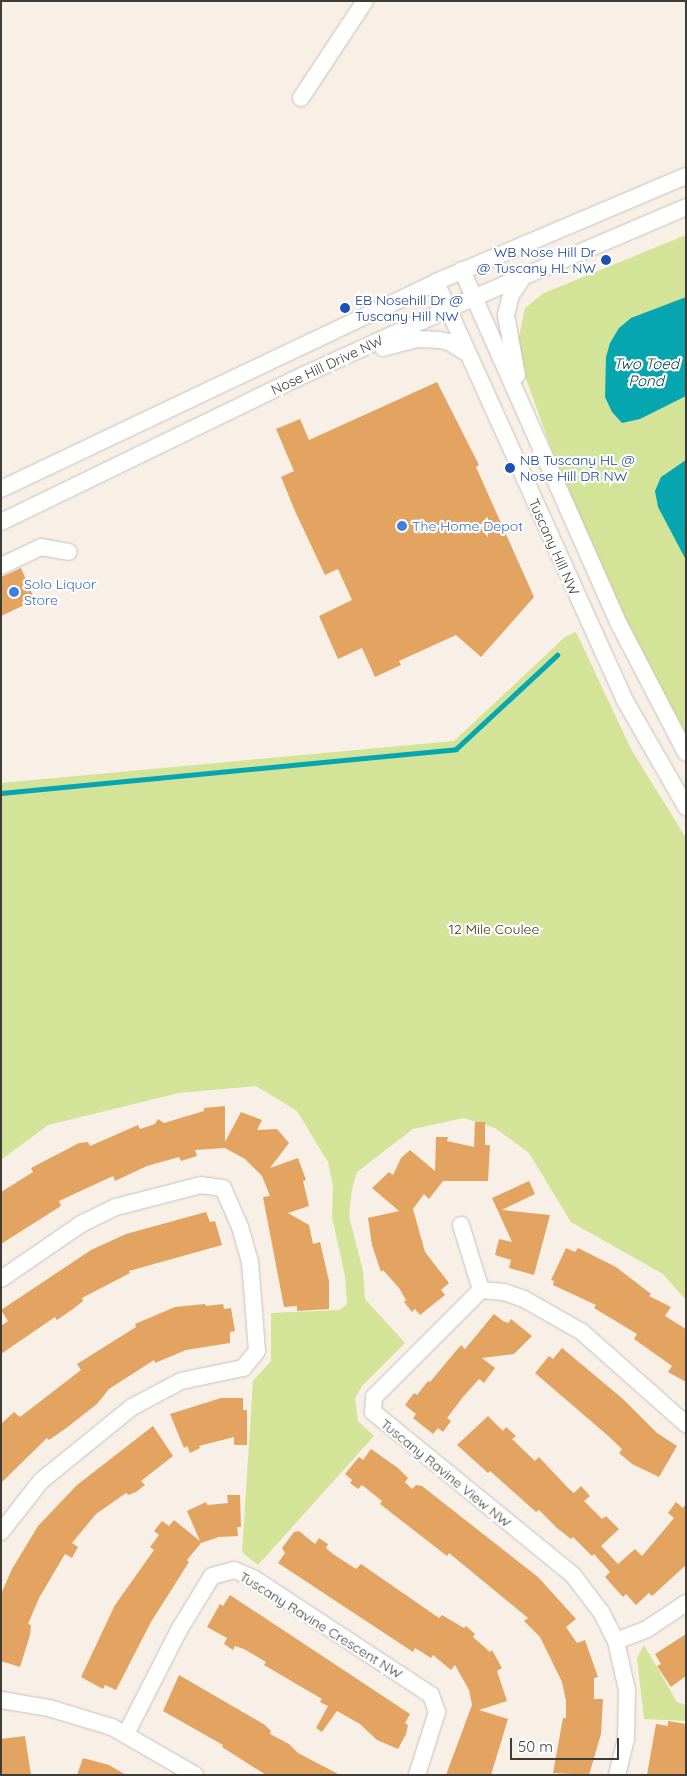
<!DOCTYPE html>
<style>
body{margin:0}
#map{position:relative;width:687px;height:1776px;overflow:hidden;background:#f8efe6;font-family:Quicksand,sans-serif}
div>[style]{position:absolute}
.green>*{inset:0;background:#d3e398}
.water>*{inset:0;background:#06a6b1}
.stream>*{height:4.5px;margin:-2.25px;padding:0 2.25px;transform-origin:2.25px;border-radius:2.25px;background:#06a6b1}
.building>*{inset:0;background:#e3a462}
.roads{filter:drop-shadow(0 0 1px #cac1b9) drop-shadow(0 0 1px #cac1b9)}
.minor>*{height:16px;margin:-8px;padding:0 8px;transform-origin:8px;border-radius:8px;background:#fff}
.dots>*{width:14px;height:14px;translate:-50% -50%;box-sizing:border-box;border:2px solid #fefefe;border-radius:50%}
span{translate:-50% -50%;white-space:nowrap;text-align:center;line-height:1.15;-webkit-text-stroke:4.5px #fefefe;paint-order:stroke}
.transit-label{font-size:14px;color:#164399}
.right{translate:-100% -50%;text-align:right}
.left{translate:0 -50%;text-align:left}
.street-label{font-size:14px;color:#3f3c38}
.shop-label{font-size:14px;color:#366cbe}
.park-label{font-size:14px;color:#323914}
.water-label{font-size:15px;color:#074448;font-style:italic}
.frame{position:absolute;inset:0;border:2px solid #3f3c38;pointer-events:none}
.scale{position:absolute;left:510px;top:1738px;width:109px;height:22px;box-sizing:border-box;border:2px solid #3f3c38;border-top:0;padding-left:6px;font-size:15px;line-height:18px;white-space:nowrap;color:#3f3c38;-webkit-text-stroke:4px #fefefe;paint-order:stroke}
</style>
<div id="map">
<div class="green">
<i style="clip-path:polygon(686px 235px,686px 736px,626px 619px,555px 459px,516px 351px,525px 308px,544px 293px)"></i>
<i style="clip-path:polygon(576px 632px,631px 749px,686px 838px,686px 1300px,663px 1274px,571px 1222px,529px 1153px,495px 1128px,464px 1118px,413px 1129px,357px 1172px,352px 1189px,349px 1216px,363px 1271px,365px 1299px,405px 1343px,362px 1386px,355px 1398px,358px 1421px,374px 1436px,258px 1565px,242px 1552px,253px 1381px,271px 1361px,271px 1313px,340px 1310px,347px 1304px,345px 1276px,332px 1217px,333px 1186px,328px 1162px,297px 1111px,256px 1086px,179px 1093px,48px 1125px,1px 1160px,1px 783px,454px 741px,565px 637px)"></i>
<i style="clip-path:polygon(644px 1645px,677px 1702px,686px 1705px,686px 1721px,644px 1719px,637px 1658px)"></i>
</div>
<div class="water">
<i style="clip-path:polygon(686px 297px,686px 396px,640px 419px,622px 423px,612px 412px,605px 397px,606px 357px,610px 343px,619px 328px,631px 318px)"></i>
<i style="clip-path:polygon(686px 460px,686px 560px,658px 507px,655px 491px,661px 477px)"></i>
</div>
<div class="stream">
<i style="left:1px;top:793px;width:457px;rotate:-5.5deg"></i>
<i style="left:456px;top:749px;width:138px;rotate:-42.9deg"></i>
</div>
<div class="building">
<i style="clip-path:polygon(437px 382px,479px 465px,476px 467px,534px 597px,481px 657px,456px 635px,399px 661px,401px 665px,375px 677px,362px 648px,338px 659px,319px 616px,352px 600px,338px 569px,325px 575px,295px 511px,281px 477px,294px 471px,276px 429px,300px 419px,309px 440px)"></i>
<i style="clip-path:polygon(21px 568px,35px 600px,1px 616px,1px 577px)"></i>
<i style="clip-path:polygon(225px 1106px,225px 1142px,241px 1112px,262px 1120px,257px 1130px,277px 1129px,289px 1143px,270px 1168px,298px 1158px,306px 1180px,303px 1181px,309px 1206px,288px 1213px,309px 1225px,313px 1244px,320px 1242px,329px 1281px,329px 1309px,297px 1311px,297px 1306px,284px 1307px,263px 1197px,270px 1196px,262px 1176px,245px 1159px,225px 1148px,195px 1150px,197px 1156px,181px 1161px,179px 1157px,147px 1166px,115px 1181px,113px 1176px,59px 1201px,61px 1206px,1px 1244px,1px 1192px,33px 1172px,31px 1168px,79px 1143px,88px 1142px,90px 1146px,138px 1125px,140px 1129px,155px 1124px,158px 1119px,164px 1123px,204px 1111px,204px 1108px)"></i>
<i style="clip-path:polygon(475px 1122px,485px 1122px,485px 1145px,490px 1145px,488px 1181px,443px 1181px,429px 1199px,424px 1194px,413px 1209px,425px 1252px,449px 1283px,441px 1290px,445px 1295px,420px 1315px,415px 1309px,412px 1312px,404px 1302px,406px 1300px,399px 1288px,383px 1270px,381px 1272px,372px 1245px,368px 1218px,399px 1211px,372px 1188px,389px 1172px,393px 1175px,401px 1158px,410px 1150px,435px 1171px,436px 1137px,448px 1137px,447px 1141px,474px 1147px)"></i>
<i style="clip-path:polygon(529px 1181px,535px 1194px,502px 1210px,550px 1215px,534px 1275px,509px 1268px,511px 1260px,495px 1255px,499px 1239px,512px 1242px,492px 1198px)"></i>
<i style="clip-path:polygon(206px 1212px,210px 1222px,215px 1221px,222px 1245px,129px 1271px,130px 1273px,82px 1298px,83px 1301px,73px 1309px,57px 1320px,55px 1317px,1px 1354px,1px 1326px,8px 1321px,1px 1310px,91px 1250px,126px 1234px)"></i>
<i style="clip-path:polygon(566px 1248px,575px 1252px,578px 1248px,616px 1267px,651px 1294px,649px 1296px,671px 1307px,665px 1316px,686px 1329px,686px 1382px,668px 1372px,672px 1366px,634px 1339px,637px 1334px,594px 1308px,596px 1305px,553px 1285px,554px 1281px,551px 1280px)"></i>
<i style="clip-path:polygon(205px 1304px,206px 1306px,223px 1304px,224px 1309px,231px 1308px,235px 1331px,230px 1332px,230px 1343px,186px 1350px,155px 1363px,154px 1360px,109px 1389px,97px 1404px,65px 1429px,49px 1440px,47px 1438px,1px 1483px,1px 1424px,14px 1412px,20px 1417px,81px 1370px,77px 1364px,136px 1327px,135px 1324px,175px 1307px)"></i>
<i style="clip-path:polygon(494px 1314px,503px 1321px,508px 1323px,511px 1319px,532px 1336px,514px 1354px,482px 1358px,495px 1368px,484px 1383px,479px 1379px,463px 1397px,447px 1418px,451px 1421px,443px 1432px,438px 1428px,433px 1434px,413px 1418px,416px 1414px,405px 1405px,414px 1393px,417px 1395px,428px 1381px,430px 1382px,461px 1345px,465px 1349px)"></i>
<i style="clip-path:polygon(562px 1348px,623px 1399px,657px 1433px,677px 1446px,659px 1477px,632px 1464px,619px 1453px,622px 1449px,606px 1434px,535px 1373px,549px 1356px,553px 1359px)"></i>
<i style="clip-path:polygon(221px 1398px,243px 1398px,243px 1410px,247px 1410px,247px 1445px,234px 1445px,234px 1437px,199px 1446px,200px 1448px,190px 1453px,187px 1446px,184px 1448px,170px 1414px)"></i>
<i style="clip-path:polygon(488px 1416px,503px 1431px,506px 1427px,516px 1436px,512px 1439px,535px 1461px,539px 1457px,569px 1489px,574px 1493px,581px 1486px,590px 1496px,584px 1501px,602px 1519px,606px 1516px,619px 1529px,601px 1546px,618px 1564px,635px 1549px,642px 1556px,674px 1518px,668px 1513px,676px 1502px,683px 1508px,686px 1504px,686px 1565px,652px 1596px,649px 1593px,636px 1605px,626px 1594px,623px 1597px,605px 1577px,610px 1572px,594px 1554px,592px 1556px,573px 1537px,571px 1539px,557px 1528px,539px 1510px,536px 1512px,490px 1471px,488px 1473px,457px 1445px)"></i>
<i style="clip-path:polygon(153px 1426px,173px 1456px,141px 1481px,145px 1485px,136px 1492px,129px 1495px,126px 1493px,96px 1514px,72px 1543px,78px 1547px,72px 1558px,65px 1554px,39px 1598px,28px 1624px,31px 1625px,30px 1635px,20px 1667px,1px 1661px,1px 1594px,12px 1569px,38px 1526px,77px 1485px)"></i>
<i style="clip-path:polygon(371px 1449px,398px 1468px,408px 1478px,405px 1482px,412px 1489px,416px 1485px,422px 1486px,538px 1577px,576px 1619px,566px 1627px,577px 1643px,585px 1640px,598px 1677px,594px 1678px,594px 1699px,603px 1699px,601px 1734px,589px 1775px,553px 1773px,563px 1718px,566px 1718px,566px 1701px,562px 1682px,540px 1637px,524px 1621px,528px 1618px,449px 1553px,447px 1556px,380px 1504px,382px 1501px,362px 1485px,358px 1489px,350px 1483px,352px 1480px,345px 1474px,359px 1457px,363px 1460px)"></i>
<i style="clip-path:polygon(227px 1495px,240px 1495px,241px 1527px,237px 1527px,238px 1536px,219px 1537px,201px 1543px,187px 1560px,189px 1562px,151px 1622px,116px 1690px,105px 1685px,103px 1689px,81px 1677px,115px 1605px,154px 1550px,150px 1547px,159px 1535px,154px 1531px,162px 1521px,169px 1526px,174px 1520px,200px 1541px,187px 1511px,206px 1502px,207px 1505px,228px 1503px)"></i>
<i style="clip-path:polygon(299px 1531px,315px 1544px,319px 1538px,328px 1544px,326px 1548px,333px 1554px,356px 1569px,361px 1564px,439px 1618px,442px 1615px,464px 1628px,466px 1626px,475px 1634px,473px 1637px,490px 1652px,492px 1650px,502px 1668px,497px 1671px,507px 1701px,479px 1710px,508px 1719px,491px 1775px,446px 1775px,472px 1705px,469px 1690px,455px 1665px,451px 1670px,433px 1655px,431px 1658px,415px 1648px,413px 1652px,278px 1563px,285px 1553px,282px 1548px,294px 1532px)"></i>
<i style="clip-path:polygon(230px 1595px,410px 1714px,405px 1723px,408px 1725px,406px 1734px,398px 1749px,377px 1740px,360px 1724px,337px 1711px,322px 1732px,316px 1728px,328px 1706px,320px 1702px,322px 1699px,264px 1665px,266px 1662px,244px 1649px,235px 1646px,233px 1650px,224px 1644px,227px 1638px,207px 1627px,220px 1604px,223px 1606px)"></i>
<i style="clip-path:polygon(686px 1634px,686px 1676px,671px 1687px,657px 1666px,661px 1664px,655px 1654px)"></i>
<i style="clip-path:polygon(179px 1675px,265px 1725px,271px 1731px,270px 1734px,289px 1744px,298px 1753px,340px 1775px,266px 1775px,222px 1747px,223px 1745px,163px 1711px)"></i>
<i style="clip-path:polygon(668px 1721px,686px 1724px,686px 1775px,647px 1775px,656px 1724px,668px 1726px)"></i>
<i style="clip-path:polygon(25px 1736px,31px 1775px,1px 1775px,1px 1739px)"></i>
<i style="clip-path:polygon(83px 1758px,109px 1765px,126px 1775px,77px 1775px)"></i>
</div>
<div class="roads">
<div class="minor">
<i style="left:301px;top:98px;width:116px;rotate:-56.6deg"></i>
<i style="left:462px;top:270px;width:389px;rotate:66.1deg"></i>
<i style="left:620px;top:626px;width:143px;rotate:62.5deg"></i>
<i style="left:436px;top:282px;width:457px;rotate:65.7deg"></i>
<i style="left:624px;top:699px;width:125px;rotate:60.1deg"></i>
<i style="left:383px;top:348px;width:34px;rotate:-15deg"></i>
<i style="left:416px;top:339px;width:23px;rotate:2deg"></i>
<i style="left:439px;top:340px;width:10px;rotate:11deg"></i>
<i style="left:449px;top:342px;width:22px;rotate:32deg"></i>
<i style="left:517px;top:375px;width:61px;rotate:-100.4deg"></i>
<i style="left:506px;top:315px;width:21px;rotate:-76deg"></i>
<i style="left:511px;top:295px;width:23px;rotate:-56deg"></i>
<i style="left:1px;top:489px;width:482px;rotate:-25.4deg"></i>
<i style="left:436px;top:282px;width:272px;rotate:-23deg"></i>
<i style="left:1px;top:522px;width:339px;rotate:-25.9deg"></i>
<i style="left:306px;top:374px;width:183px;rotate:-24.5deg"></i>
<i style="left:473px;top:298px;width:232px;rotate:-23.1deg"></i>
<i style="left:1px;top:566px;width:44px;rotate:-25.4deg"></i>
<i style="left:41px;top:547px;width:28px;rotate:10deg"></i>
<i style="left:461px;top:1225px;width:68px;rotate:72.9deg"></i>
<i style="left:1px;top:1279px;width:97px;rotate:-34.5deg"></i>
<i style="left:81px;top:1224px;width:39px;rotate:-26deg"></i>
<i style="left:116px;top:1207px;width:88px;rotate:-14.5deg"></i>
<i style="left:201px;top:1185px;width:22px;rotate:8deg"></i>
<i style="left:223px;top:1188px;width:43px;rotate:66.4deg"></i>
<i style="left:240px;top:1227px;width:36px;rotate:74deg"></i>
<i style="left:250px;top:1262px;width:89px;rotate:85.5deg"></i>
<i style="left:257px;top:1351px;width:22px;rotate:129deg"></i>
<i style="left:243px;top:1368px;width:63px;rotate:168.2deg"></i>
<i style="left:181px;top:1381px;width:55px;rotate:152deg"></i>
<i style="left:132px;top:1407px;width:117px;rotate:140.9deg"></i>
<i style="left:41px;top:1481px;width:65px;rotate:128.1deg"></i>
<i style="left:616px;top:1641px;width:33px;rotate:-21deg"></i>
<i style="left:647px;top:1629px;width:47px;rotate:-33.7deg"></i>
<i style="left:1px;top:1700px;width:49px;rotate:9.5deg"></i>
<i style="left:49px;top:1708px;width:66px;rotate:16.8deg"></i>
<i style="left:112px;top:1727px;width:96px;rotate:30deg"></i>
<i style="left:126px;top:1734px;width:117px;rotate:-63deg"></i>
<i style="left:179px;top:1630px;width:63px;rotate:-58.6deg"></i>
<i style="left:212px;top:1576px;width:23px;rotate:-15deg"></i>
<i style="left:234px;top:1570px;width:21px;rotate:23deg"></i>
<i style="left:253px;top:1578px;width:213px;rotate:33.3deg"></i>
<i style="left:431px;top:1695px;width:18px;rotate:71deg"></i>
<i style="left:437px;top:1712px;width:66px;rotate:107.6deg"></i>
<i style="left:617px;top:1775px;width:37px;rotate:-76deg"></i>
<i style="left:626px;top:1739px;width:49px;rotate:-88.8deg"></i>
<i style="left:627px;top:1690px;width:50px;rotate:-102.7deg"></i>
<i style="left:616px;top:1641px;width:33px;rotate:-117deg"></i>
<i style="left:601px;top:1612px;width:46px;rotate:-127.1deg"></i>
<i style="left:573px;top:1575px;width:258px;rotate:-140.8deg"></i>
<i style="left:373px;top:1412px;width:15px;rotate:-86deg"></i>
<i style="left:374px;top:1397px;width:151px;rotate:-45deg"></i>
<i style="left:481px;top:1290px;width:23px;rotate:5deg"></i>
<i style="left:504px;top:1292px;width:21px;rotate:19deg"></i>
<i style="left:524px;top:1299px;width:67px;rotate:29.6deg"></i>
<i style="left:582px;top:1332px;width:139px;rotate:41.5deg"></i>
</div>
</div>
<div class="dots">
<i style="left:606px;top:260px;background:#1a4fb4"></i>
<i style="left:345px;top:308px;background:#1a4fb4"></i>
<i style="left:510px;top:468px;background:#1a4fb4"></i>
<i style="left:402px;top:526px;background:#3f7fe0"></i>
<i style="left:14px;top:592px;background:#3f7fe0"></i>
</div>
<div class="transit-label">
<span class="right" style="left:596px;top:260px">WB Nose Hill Dr<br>@ Tuscany HL NW</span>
<span class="left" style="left:355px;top:308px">EB Nosehill Dr @<br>Tuscany Hill NW</span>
<span class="left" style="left:520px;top:468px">NB Tuscany HL @<br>Nose Hill DR NW</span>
</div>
<div class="street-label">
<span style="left:327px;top:365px;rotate:-25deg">Nose Hill Drive NW</span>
<span style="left:554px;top:547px;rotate:66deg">Tuscany Hill NW</span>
<span style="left:446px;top:1473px;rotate:39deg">Tuscany Ravine View NW</span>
<span style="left:321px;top:1625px;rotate:32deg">Tuscany Ravine Crescent NW</span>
</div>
<div class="shop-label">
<span class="left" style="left:412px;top:526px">The Home Depot</span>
<span class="left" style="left:24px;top:592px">Solo Liquor<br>Store</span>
</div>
<div class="park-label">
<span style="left:494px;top:929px">12 Mile Coulee</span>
</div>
<div class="water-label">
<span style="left:646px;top:372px">Two Toed<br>Pond</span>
</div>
<div class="frame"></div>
<div class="scale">50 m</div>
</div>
